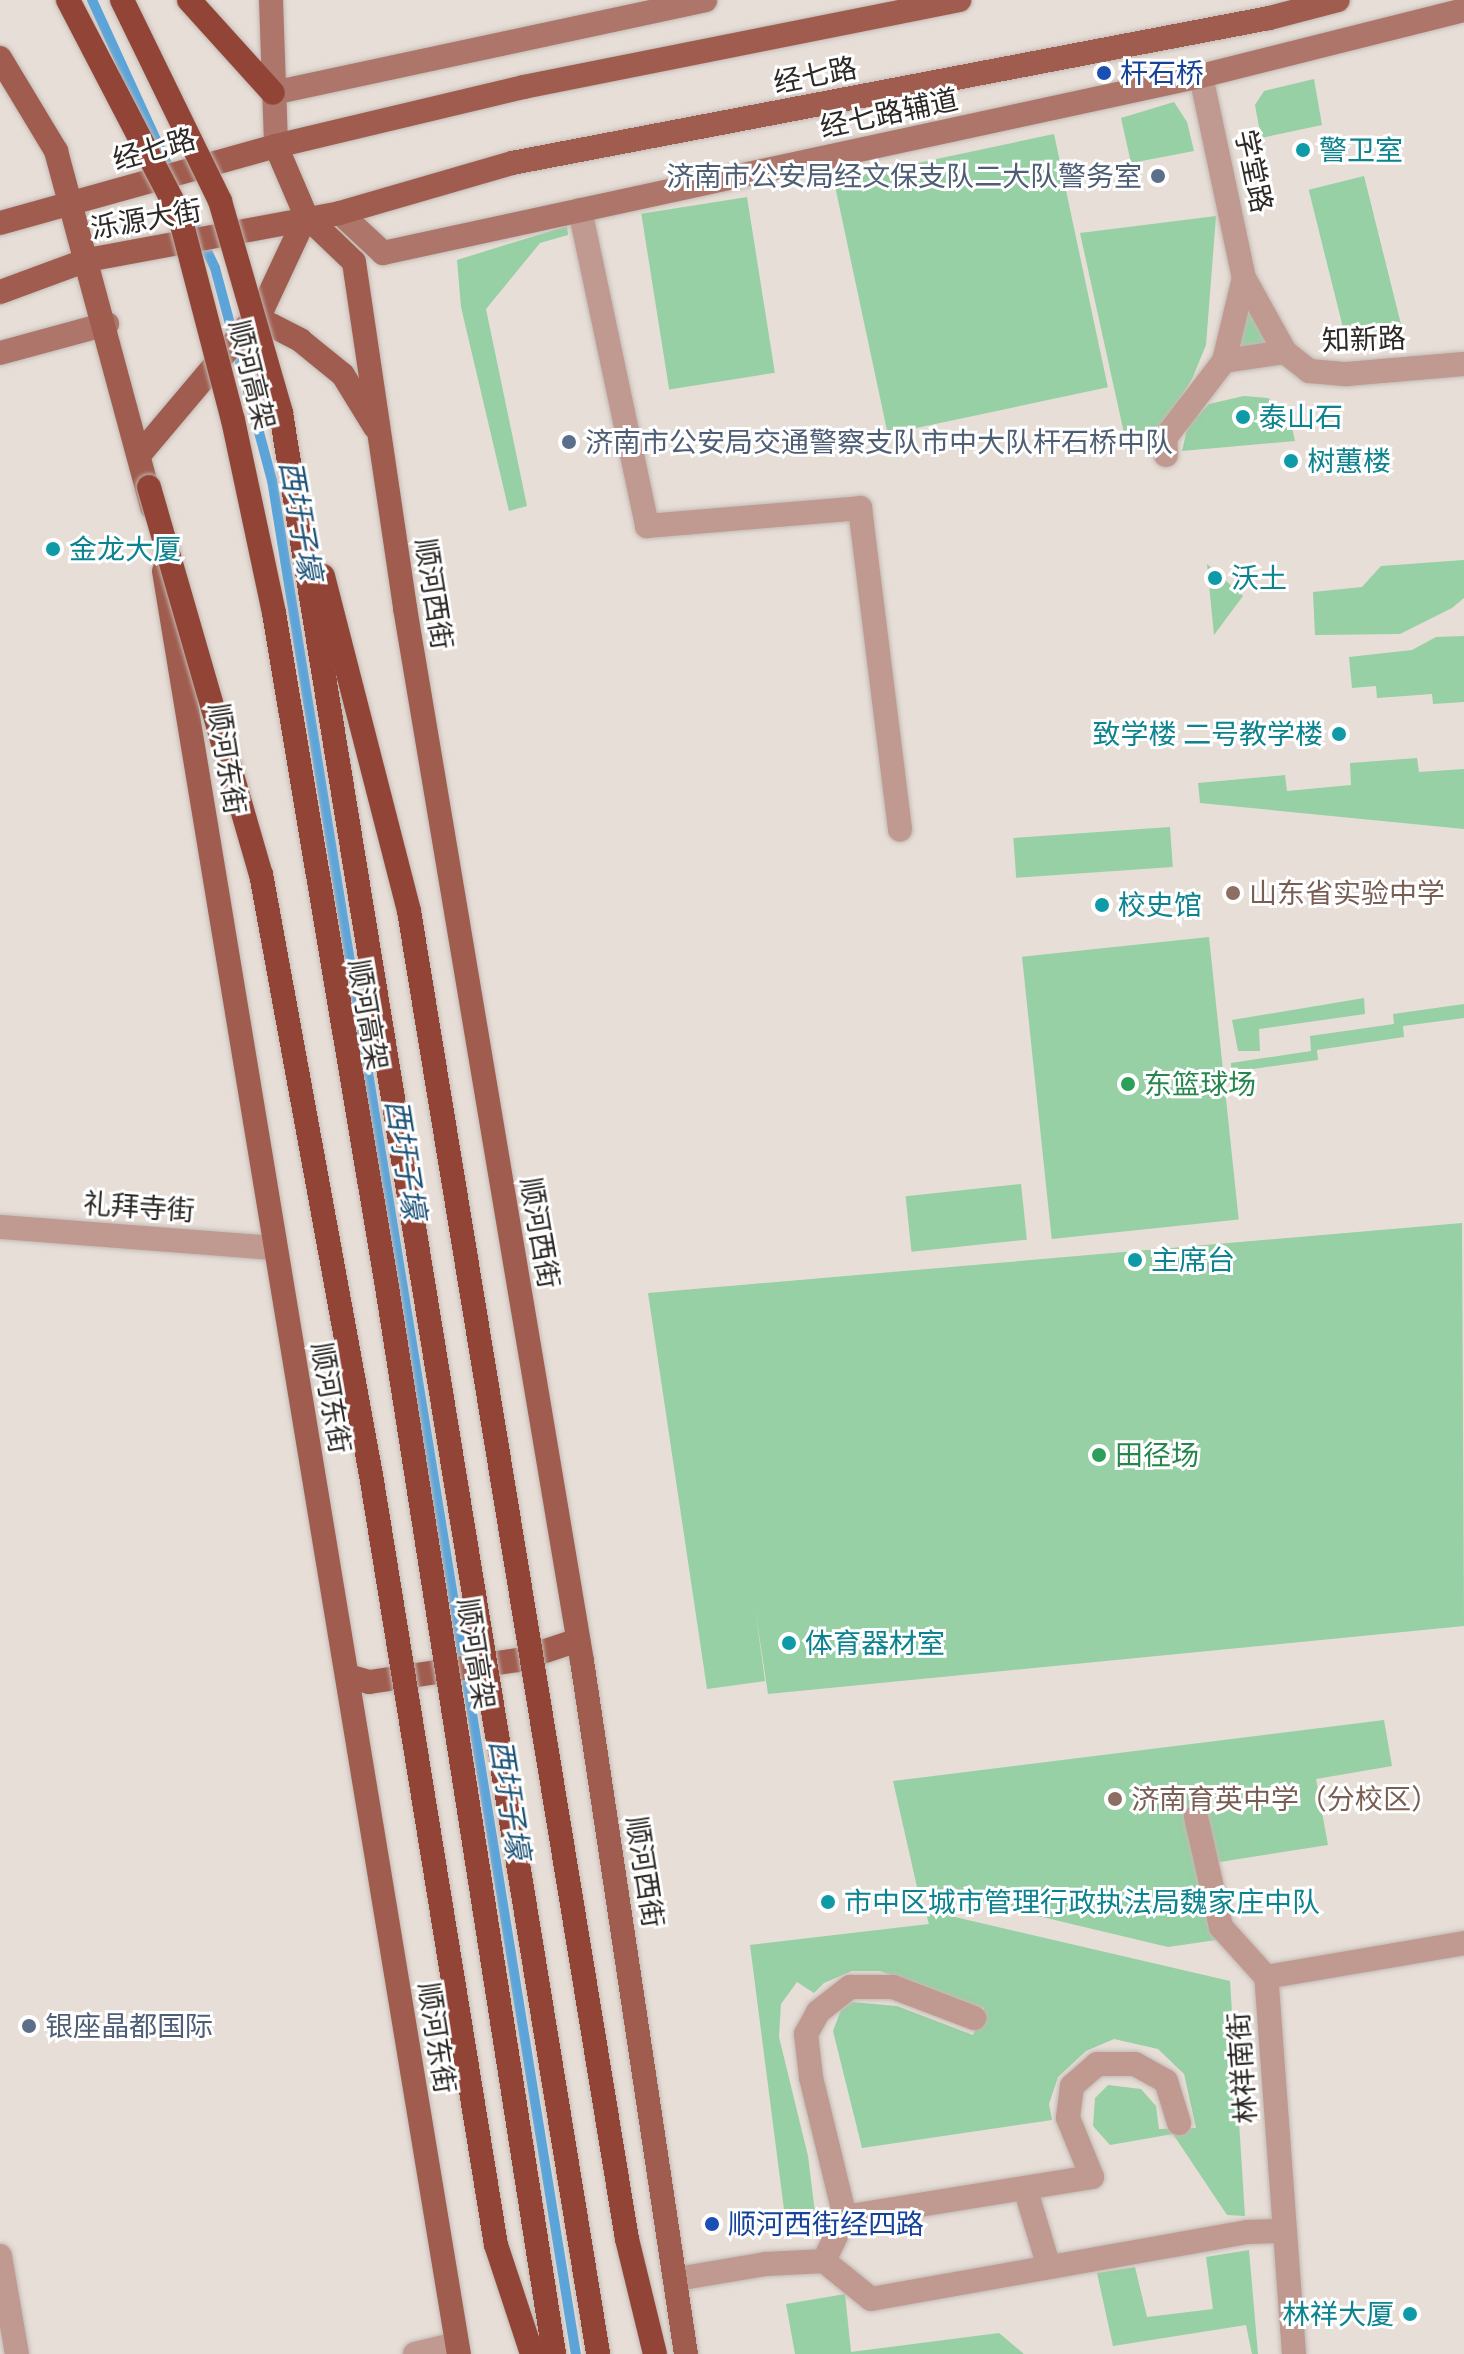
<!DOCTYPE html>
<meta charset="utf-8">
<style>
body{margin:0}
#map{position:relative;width:1464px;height:2354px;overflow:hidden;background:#e7ded7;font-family:"IBM Plex Sans","Noto Sans SC",sans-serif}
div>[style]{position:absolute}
.green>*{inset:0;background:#96d0a4;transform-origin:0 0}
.stream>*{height:10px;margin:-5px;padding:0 5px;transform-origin:5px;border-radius:5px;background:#5ba4da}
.roads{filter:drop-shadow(0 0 2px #c2bab4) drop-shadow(0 0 2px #c2bab4)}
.street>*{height:24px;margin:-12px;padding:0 12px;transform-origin:12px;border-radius:12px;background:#c09990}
.secondary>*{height:24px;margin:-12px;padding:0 12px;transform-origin:12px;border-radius:12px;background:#ae766a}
.primary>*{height:24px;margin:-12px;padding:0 12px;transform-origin:12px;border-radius:12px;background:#a05c4e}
.highway>*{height:24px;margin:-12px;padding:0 12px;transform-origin:12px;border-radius:12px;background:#924536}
.bridges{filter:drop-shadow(0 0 2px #c2bab4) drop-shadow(0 0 2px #c2bab4)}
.highway-bridge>*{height:24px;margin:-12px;padding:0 12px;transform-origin:12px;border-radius:12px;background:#924536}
.dots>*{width:22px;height:22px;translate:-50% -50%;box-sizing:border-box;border:4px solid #fff;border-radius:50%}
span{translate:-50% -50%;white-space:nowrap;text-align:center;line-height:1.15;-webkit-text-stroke:6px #fff;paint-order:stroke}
.transit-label{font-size:28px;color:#164399}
.left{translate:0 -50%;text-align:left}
.street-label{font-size:28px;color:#2c2926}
.culture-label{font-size:28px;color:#0d838f}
.right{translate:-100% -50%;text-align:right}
.service-label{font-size:28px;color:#4e5e75}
.education-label{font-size:28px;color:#785e54}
.leisure-label{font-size:28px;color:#27864d}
.water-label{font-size:30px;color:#1d5378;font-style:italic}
</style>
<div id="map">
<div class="green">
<i style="clip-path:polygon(1314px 79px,1322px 125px,1261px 138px,1255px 105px,1264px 91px)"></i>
<i style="clip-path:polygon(1174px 102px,1187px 122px,1194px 151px,1131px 163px,1121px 118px)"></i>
<i style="left:1054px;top:134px;width:259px;height:225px;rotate:78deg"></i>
<i style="left:1364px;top:176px;width:154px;height:57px;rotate:76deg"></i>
<i style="left:747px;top:197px;width:178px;height:107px;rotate:81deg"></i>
<i style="clip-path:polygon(1216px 216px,1206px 345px,1192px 379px,1160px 431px,1124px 433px,1080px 233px)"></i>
<i style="clip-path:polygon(567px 226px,568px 235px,540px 243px,486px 309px,527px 506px,509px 511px,461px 307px,457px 260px)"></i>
<i style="clip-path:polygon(1247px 300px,1271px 346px,1233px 352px)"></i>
<i style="clip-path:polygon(1244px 396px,1268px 398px,1289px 414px,1295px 441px,1182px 451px,1188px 425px,1209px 404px)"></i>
<i style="clip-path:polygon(1464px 560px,1464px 598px,1452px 608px,1400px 634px,1315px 635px,1313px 592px,1362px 587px,1381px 566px)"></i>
<i style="clip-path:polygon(1207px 564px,1243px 596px,1214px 635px)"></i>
<i style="clip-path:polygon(1464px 636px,1464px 702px,1433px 704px,1432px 694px,1377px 698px,1376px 686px,1352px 688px,1349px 657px,1412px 650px,1436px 637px)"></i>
<i style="clip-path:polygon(1417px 758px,1419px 772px,1464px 769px,1464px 829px,1200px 803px,1198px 783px,1285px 775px,1287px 791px,1351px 785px,1350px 763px)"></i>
<i style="left:1170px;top:827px;width:40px;height:157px;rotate:86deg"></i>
<i style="left:1209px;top:937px;width:284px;height:188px;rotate:84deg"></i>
<i style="clip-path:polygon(1364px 998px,1365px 1014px,1259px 1029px,1260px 1051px,1238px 1051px,1232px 1020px)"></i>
<i style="clip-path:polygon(1464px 1004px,1464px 1018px,1403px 1026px,1404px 1037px,1317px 1050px,1318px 1060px,1231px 1072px,1231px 1063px,1311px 1051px,1310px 1036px,1394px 1024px,1393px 1014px)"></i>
<i style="left:1021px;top:1184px;width:56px;height:116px;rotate:84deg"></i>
<i style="clip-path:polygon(1462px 1223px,1464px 1626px,768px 1694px,755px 1608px,765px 1681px,707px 1689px,648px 1293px)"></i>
<i style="clip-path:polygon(1384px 1720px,1392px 1766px,1316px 1779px,1328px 1845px,1207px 1864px,1230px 1938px,1168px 1947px,917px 1887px,893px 1781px)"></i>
<i style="clip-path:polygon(925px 1910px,1230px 1981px,1245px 2216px,1227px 2215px,1173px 2134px,1110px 2145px,1093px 2126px,1095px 2098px,1108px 2085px,1141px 2089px,1156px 2106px,1159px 2129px,1196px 2128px,1184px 2074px,1158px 2049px,1114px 2039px,1086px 2051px,1058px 2077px,1049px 2104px,1052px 2120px,862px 2148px,833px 2031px,841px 2010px,852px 2002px,897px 2006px,973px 2035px,984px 2008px,880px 1971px,852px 1971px,824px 1983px,814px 1993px,797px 1982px,781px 2004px,779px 2037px,808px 2156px,817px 2229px,787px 2233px,750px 1945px,929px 1924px)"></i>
<i style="clip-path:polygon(1249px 2250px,1258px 2354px,1252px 2354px,1246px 2325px,1113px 2346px,1097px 2273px,1135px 2267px,1147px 2317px,1213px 2309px,1206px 2257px)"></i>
<i style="clip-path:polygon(845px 2294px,851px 2352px,999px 2333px,1024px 2354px,795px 2354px,786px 2304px)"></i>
</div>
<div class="stream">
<i style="left:92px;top:0;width:195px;rotate:65.4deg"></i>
<i style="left:189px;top:213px;width:61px;rotate:64.7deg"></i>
<i style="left:215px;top:268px;width:220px;rotate:75deg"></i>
<i style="left:272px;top:480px;width:1898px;rotate:80.79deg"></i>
</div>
<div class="roads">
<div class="street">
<i style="left:1201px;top:76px;width:207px;rotate:78deg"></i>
<i style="left:1244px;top:278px;width:85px;rotate:61deg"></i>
<i style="left:580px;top:210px;width:323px;rotate:78deg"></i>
<i style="left:647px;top:526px;width:214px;rotate:-4.8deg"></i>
<i style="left:860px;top:508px;width:324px;rotate:82.9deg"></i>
<i style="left:1224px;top:361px;width:62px;rotate:-8.4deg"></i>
<i style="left:1285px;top:352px;width:31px;rotate:38deg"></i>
<i style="left:1309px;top:371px;width:38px;rotate:5deg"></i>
<i style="left:1347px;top:374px;width:117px;rotate:-4.9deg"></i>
<i style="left:1166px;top:455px;width:17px;rotate:-93deg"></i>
<i style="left:1165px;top:438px;width:97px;rotate:-52.5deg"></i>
<i style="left:1224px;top:361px;width:85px;rotate:-76.5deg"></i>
<i style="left:0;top:1227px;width:275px;rotate:4.4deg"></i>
<i style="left:1196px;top:1817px;width:113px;rotate:77.2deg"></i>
<i style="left:1221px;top:1927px;width:67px;rotate:48deg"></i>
<i style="left:1026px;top:2191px;width:79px;rotate:73.2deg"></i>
<i style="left:845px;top:2217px;width:144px;rotate:-103.7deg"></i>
<i style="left:811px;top:2077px;width:43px;rotate:-96.6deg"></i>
<i style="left:806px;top:2034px;width:25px;rotate:-61deg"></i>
<i style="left:818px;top:2012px;width:41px;rotate:-38deg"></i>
<i style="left:850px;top:1987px;width:43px"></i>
<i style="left:893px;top:1987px;width:87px;rotate:20.9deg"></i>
<i style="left:0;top:2256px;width:99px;rotate:80.2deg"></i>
<i style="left:824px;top:2261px;width:49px;rotate:-64.5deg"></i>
<i style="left:845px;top:2217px;width:250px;rotate:-9.2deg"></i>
<i style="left:1092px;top:2177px;width:64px;rotate:-112.1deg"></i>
<i style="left:1068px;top:2118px;width:32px;rotate:-83deg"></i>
<i style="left:1072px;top:2086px;width:33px;rotate:-41deg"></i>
<i style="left:1097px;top:2064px;width:38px"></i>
<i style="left:1135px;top:2064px;width:35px;rotate:29deg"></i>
<i style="left:1166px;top:2081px;width:44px;rotate:72.8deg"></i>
<i style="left:677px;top:2279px;width:90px;rotate:-9.6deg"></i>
<i style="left:766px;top:2264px;width:58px;rotate:-3deg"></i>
<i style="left:824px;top:2261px;width:60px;rotate:39deg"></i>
<i style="left:871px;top:2299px;width:382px;rotate:-10.1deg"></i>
<i style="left:1247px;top:2232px;width:38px;rotate:-2deg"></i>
<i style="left:415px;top:2354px;width:43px;rotate:-13.4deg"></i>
<i style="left:1294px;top:2354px;width:378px;rotate:-94.2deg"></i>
<i style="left:1266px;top:1977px;width:201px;rotate:-9.7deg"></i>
</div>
<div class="secondary">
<i style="left:271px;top:0;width:146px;rotate:88deg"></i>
<i style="left:273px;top:93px;width:442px;rotate:-12.1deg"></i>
<i style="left:340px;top:213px;width:59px;rotate:42.9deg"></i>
<i style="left:383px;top:253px;width:837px;rotate:-12.21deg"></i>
<i style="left:1201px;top:76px;width:271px;rotate:-14.1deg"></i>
<i style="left:0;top:353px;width:111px;rotate:-15.2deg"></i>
</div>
<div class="primary">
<i style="left:0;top:58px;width:109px;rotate:58.9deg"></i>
<i style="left:56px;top:151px;width:369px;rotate:74.9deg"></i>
<i style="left:276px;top:146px;width:76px;rotate:66.8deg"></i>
<i style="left:306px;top:216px;width:66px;rotate:43.8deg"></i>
<i style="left:354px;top:262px;width:350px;rotate:81.6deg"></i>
<i style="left:405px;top:608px;width:1068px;rotate:80.46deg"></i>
<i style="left:582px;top:1661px;width:701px;rotate:81.47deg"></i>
<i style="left:0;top:223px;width:287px;rotate:-15.6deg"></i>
<i style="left:276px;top:146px;width:255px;rotate:-13.4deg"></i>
<i style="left:524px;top:87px;width:444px;rotate:-11.3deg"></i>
<i style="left:0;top:292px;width:93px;rotate:-20.2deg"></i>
<i style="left:87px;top:260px;width:257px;rotate:-10.5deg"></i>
<i style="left:340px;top:213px;width:179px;rotate:-16.2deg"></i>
<i style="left:512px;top:163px;width:771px;rotate:-10.84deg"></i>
<i style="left:1269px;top:18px;width:71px;rotate:-14.6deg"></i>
<i style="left:247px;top:326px;width:24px;rotate:-2deg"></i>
<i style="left:271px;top:325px;width:33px;rotate:27deg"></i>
<i style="left:300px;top:340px;width:55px;rotate:39.1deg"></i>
<i style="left:343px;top:375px;width:61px;rotate:58.4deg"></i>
<i style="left:140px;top:454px;width:191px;rotate:-49.9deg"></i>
<i style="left:263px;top:308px;width:102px;rotate:-64.9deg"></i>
<i style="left:164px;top:571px;width:1807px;rotate:80.61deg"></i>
<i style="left:348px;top:1676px;width:22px;rotate:16deg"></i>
<i style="left:369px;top:1682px;width:151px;rotate:-8.4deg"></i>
<i style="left:518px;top:1660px;width:63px;rotate:-18.4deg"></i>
</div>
<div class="highway">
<i style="left:189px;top:0;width:125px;rotate:47.9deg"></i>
</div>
</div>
<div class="bridges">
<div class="highway-bridge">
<i style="left:68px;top:0;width:240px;rotate:62.5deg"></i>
<i style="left:179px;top:213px;width:214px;rotate:75.4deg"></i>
<i style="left:233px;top:420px;width:197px;rotate:78deg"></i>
<i style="left:274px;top:613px;width:683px;rotate:80.48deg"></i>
<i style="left:387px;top:1287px;width:1080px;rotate:81.1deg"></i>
<i style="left:122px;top:0;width:224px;rotate:64deg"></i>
<i style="left:220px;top:201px;width:221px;rotate:73.9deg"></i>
<i style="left:281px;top:413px;width:1967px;rotate:80.72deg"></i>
<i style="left:149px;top:487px;width:403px;rotate:73.9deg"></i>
<i style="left:261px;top:874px;width:611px;rotate:79.63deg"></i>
<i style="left:371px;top:1475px;width:780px;rotate:80.78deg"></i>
<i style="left:496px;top:2245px;width:115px;rotate:71.7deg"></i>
<i style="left:323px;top:576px;width:346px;rotate:75.6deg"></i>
<i style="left:409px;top:911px;width:1346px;rotate:80.68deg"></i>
<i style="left:627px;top:2239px;width:118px;rotate:76.3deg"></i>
</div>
</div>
<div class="dots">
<i style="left:1104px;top:73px;background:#1a4fb4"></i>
<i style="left:1303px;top:150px;background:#0f9aa8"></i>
<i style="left:1158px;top:176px;background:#5c6f8a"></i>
<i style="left:1243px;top:417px;background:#0f9aa8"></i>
<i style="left:569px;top:442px;background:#5c6f8a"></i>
<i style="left:1291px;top:461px;background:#0f9aa8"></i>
<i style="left:53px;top:549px;background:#0f9aa8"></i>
<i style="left:1215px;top:578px;background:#0f9aa8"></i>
<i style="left:1339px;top:734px;background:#0f9aa8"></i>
<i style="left:1233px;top:893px;background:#8d6e63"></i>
<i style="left:1102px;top:905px;background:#0f9aa8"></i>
<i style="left:1128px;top:1084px;background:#2e9e5b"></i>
<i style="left:1135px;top:1260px;background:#0f9aa8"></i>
<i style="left:1099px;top:1455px;background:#2e9e5b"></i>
<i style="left:789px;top:1643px;background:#0f9aa8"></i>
<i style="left:1115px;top:1799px;background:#8d6e63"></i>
<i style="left:828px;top:1902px;background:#0f9aa8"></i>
<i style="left:29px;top:2026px;background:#5c6f8a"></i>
<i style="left:712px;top:2224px;background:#1a4fb4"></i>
<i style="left:1410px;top:2314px;background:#0f9aa8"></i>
</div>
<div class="transit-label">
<span class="left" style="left:1120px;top:73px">杆石桥</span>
<span class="left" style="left:728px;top:2224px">顺河西街经四路</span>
</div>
<div class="street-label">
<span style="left:815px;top:75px;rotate:-11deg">经七路</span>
<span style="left:889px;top:113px;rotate:-12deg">经七路辅道</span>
<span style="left:154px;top:149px;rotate:-16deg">经七路</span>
<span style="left:1254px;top:171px;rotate:78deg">学堂路</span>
<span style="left:146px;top:219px;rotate:-10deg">泺源大街</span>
<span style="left:1364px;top:339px;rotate:-2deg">知新路</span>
<span style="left:252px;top:375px;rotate:76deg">顺河高架</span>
<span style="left:434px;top:594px;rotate:81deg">顺河西街</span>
<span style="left:227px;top:759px;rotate:81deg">顺河东街</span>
<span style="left:368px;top:1015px;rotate:80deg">顺河高架</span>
<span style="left:139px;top:1207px;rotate:4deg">礼拜寺街</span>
<span style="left:540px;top:1233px;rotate:80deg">顺河西街</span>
<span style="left:331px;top:1398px;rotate:80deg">顺河东街</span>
<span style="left:476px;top:1654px;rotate:81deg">顺河高架</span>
<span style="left:645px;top:1872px;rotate:81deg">顺河西街</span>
<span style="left:437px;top:2038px;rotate:81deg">顺河东街</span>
<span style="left:1242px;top:2068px;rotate:-94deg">林祥南街</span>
</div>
<div class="culture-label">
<span class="left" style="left:1319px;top:150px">警卫室</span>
<span class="left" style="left:1259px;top:417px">泰山石</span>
<span class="left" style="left:1307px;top:461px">树蕙楼</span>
<span class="left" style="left:69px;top:549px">金龙大厦</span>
<span class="left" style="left:1231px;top:578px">沃土</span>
<span class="right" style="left:1323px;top:734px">致学楼 二号教学楼</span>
<span class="left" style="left:1118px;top:905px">校史馆</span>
<span class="left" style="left:1151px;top:1260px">主席台</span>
<span class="left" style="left:805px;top:1643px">体育器材室</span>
<span class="left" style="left:844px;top:1902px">市中区城市管理行政执法局魏家庄中队</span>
<span class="right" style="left:1394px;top:2314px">林祥大厦</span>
</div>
<div class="service-label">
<span class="right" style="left:1142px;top:176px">济南市公安局经文保支队二大队警务室</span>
<span class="left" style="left:585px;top:442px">济南市公安局交通警察支队市中大队杆石桥中队</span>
<span class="left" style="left:45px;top:2026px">银座晶都国际</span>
</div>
<div class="education-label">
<span class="left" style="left:1249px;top:893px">山东省实验中学</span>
<span class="left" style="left:1131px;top:1799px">济南育英中学（分校区）</span>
</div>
<div class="leisure-label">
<span class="left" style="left:1144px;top:1084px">东篮球场</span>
<span class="left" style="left:1115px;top:1455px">田径场</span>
</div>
<div class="water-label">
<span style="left:301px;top:520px;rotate:80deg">西圩子壕</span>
<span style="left:406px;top:1159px;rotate:81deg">西圩子壕</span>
<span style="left:510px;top:1799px;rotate:81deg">西圩子壕</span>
</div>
</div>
